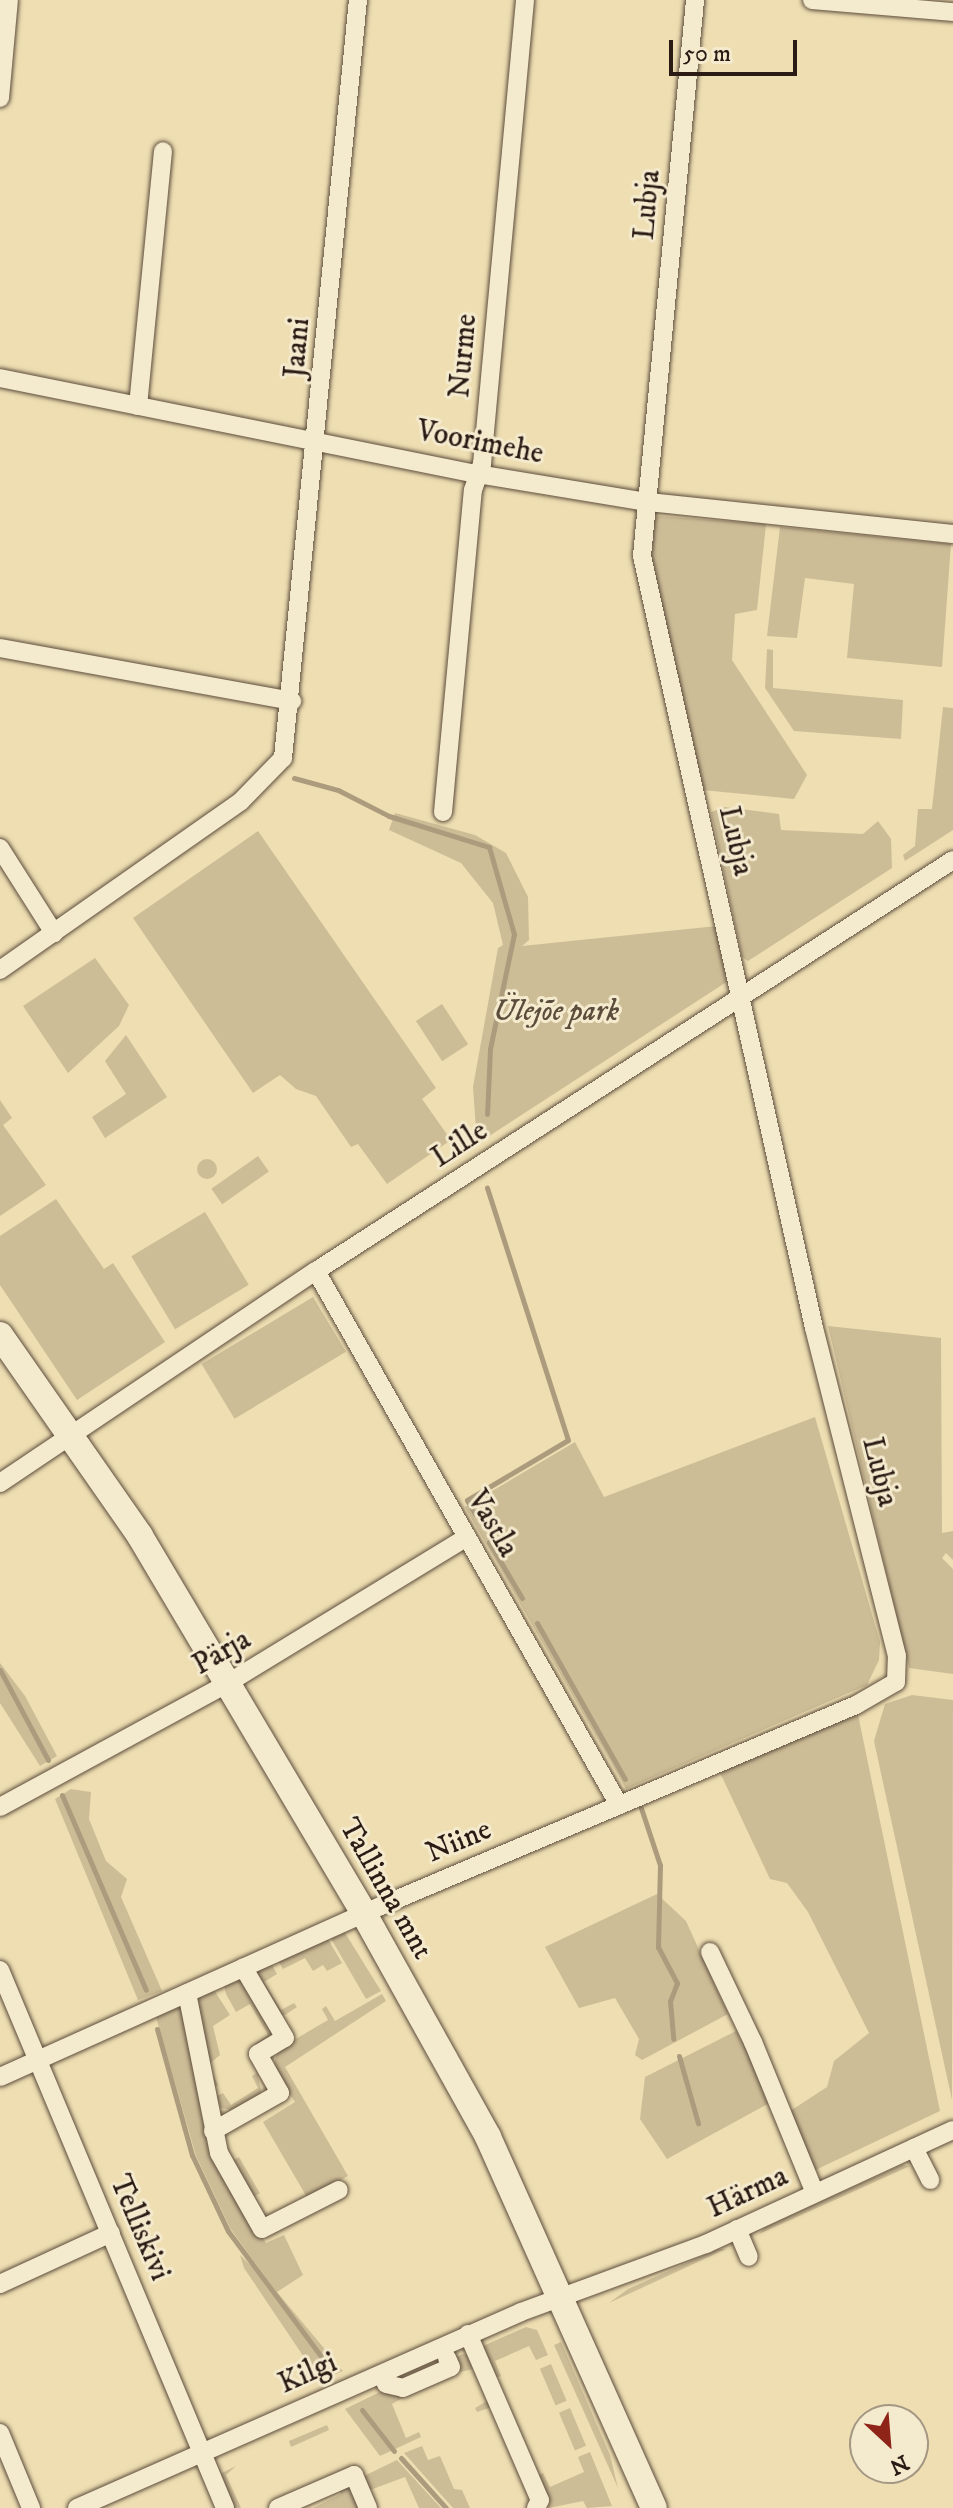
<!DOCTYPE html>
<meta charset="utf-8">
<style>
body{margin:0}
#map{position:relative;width:953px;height:2508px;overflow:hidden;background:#eedeb2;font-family:"IM FELL DW Pica",serif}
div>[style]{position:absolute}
.green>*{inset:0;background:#cdbd97;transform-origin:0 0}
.round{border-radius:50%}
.stream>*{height:5px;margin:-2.5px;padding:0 2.5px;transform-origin:2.5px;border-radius:2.5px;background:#ac9c7d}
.roads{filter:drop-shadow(0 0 2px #5c4c3c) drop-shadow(0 0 2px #5c4c3c)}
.street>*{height:18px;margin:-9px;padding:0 9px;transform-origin:9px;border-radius:9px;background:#f4eacd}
.secondary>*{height:26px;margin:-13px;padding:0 13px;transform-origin:13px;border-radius:13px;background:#f4eacd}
span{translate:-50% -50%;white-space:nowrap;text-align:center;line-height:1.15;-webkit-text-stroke:6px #f4eacd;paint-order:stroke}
.street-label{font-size:30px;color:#2b1b15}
.park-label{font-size:30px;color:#5c4c3c;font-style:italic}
.north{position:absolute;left:849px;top:2404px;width:80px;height:80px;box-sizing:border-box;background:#f4eacd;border:2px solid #a49783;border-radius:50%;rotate:154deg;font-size:22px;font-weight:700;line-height:32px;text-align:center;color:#2b1b15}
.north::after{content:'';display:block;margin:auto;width:28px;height:36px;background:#8f2418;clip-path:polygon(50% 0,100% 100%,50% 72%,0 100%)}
.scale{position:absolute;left:669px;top:40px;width:128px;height:36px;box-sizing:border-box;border:4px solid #2b1b15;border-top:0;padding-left:10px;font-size:24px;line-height:28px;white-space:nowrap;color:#2b1b15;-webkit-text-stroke:6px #f4eacd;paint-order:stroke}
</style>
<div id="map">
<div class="green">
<i style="clip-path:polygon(658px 516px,766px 524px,757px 610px,735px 614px,732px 660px,807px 775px,794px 799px,702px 790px,650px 560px,651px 522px)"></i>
<i style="clip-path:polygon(780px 527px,951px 544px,942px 667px,847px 658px,854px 584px,805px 578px,797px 638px,767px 636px)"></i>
<i style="clip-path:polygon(767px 649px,773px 650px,773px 688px,903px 700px,901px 739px,794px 731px,765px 688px)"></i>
<i style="clip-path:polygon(943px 707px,953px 708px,953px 830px,905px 861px,903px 855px,915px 846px,918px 809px,932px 809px)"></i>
<i style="clip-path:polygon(725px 807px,779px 814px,781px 830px,863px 834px,878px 821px,891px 839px,892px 868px,748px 961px,742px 957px,711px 812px)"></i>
<i style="clip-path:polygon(395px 813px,475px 835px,506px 853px,528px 897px,529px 940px,522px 946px,717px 926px,728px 981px,477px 1144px,473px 1087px,498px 948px,503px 945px,493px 903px,461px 863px,389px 830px)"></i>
<i style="clip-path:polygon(258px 831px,436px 1088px,422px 1099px,451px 1140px,387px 1184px,358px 1144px,351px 1147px,316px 1096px,296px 1089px,280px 1075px,253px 1093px,133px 918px)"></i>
<i style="clip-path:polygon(95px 958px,129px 1005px,119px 1026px,68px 1073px,23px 1006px)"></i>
<i style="left:442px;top:1004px;width:48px;height:31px;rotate:57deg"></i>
<i style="clip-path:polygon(126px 1035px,167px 1097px,105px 1138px,92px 1117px,126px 1094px,105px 1061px)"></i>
<i style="clip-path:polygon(0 1100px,12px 1118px,3px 1125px,46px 1185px,0 1216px)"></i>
<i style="left:258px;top:1156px;width:19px;height:57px;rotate:55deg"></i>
<i class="round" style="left:197px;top:1159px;width:20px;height:20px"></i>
<i style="clip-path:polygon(56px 1199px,104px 1269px,113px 1263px,165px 1342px,77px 1400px,0 1285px,0 1236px)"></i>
<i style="left:205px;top:1212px;width:85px;height:86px;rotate:59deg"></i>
<i style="left:313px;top:1297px;width:64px;height:130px;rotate:59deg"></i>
<i style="clip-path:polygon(828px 1326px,941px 1338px,942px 1533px,953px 1531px,953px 1560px,946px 1553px,942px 1558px,953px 1569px,953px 1674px,909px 1668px)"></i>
<i style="clip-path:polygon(815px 1417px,880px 1642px,879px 1660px,867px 1685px,626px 1789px,465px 1507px,575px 1442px,604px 1497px)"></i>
<i style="clip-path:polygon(0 1663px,25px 1696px,57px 1756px,40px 1766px,0 1703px)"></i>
<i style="clip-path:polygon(912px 1695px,953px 1700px,952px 2100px,874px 1741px,885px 1704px)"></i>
<i style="clip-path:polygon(856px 1705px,940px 2111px,807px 2174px,784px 2115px,827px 2087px,834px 2061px,869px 2033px,808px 1912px,787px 1883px,770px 1879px,716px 1764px)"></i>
<i style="clip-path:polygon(71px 1789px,91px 1792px,89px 1819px,106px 1861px,127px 1879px,121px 1897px,162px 1991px,138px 2000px,55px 1799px)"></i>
<i style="clip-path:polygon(657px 1894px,686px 1921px,728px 2014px,642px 2060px,635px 2055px,639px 2039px,615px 1998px,579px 2008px,545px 1947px)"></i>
<i style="clip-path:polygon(342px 1928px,381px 1991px,366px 1999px,329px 1935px)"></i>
<i style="clip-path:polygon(326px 1936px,342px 1963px,327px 1971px,323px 1965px,313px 1971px,305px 1958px,283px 1969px,277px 1959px)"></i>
<i style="clip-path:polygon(270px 1961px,277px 1974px,264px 1982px,281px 2010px,294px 2003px,297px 2007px,285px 2015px,279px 2015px,254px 1969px)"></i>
<i style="clip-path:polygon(239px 1978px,271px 2031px,269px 2040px,258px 2047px,256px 2043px,268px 2035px,250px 2004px,236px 2012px,226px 1994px,224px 1985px)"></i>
<i style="clip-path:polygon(214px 1990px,230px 2015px,213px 2026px,220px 2055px,208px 2065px,218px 2085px,211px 2090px,198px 2006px,199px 1997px)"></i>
<i style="clip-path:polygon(382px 1994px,386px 2001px,285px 2067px,348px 2176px,308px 2199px,263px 2122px,295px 2102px,273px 2070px,276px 2056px,282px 2047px,328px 2020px,322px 2009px,326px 2006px,335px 2021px)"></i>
<i style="clip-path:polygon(184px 2005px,230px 2182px,266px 2243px,284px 2235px,303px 2275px,277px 2292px,343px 2371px,320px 2381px,244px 2268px,240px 2255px,271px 2285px,230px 2228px,196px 2156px,156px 2017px)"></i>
<i style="clip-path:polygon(736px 2031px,773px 2101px,667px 2159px,640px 2119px,645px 2077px)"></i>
<i style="clip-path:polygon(257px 2073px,262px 2094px,232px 2110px,221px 2108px,215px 2097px,223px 2093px,231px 2105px,258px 2088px,252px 2076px)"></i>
<i style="left:239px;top:2157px;width:42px;height:8px;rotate:60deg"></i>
<i style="clip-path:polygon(902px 2165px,910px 2166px,759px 2234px,765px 2227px)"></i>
<i style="clip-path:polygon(718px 2249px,726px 2249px,609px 2303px,628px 2289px)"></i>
<i style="clip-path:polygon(526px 2327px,537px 2330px,548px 2355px,536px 2360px,529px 2346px,495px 2361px,501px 2376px,495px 2378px,483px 2346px)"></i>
<i style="clip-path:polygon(561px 2342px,610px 2455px,618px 2488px,554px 2345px)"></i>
<i style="clip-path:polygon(463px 2354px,470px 2355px,489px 2398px,489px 2408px,477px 2412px,475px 2408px,487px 2401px,473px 2369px,460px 2372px,454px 2358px)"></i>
<i style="left:551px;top:2364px;width:40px;height:12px;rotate:67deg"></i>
<i style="clip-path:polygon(382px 2391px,404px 2397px,392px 2404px,406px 2438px,419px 2432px,421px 2437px,380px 2456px,345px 2409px)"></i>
<i style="left:570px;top:2408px;width:41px;height:12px;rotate:67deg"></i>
<i style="clip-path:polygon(327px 2425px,329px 2430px,291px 2447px,289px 2441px)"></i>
<i style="clip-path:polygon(422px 2446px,428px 2460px,440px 2456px,454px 2489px,462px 2490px,470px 2508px,453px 2508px,404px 2453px)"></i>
<i style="clip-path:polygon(590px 2452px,612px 2506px,587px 2508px,583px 2501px,549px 2508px,537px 2476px,543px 2473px,550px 2487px,584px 2472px,578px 2457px)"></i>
<i style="clip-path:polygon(397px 2460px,441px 2508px,419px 2508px,405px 2477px,370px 2490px,364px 2476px)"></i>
<i style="clip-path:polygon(236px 2466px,226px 2475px,241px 2508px,234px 2508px,220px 2474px)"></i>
<i style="clip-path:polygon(337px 2486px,351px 2487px,360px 2508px,313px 2508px,341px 2494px)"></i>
</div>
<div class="stream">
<i style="left:294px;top:778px;width:46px;rotate:15.3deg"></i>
<i style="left:338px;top:790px;width:57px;rotate:27deg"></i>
<i style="left:389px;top:816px;width:105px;rotate:17.2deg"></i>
<i style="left:489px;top:847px;width:91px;rotate:74deg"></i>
<i style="left:514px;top:934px;width:117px;rotate:101.8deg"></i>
<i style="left:490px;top:1049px;width:65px;rotate:92.6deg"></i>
<i style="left:475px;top:1514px;width:16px;rotate:-120deg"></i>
<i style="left:467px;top:1500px;width:117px;rotate:-30.7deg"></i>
<i style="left:568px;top:1440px;width:265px;rotate:-107.8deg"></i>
<i style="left:489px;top:1542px;width:65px;rotate:59.5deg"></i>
<i style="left:537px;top:1623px;width:179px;rotate:60.6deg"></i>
<i style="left:0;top:1670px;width:102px;rotate:61.9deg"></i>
<i style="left:62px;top:1795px;width:212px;rotate:66.7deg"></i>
<i style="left:641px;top:1808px;width:60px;rotate:71.6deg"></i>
<i style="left:660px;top:1865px;width:82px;rotate:91.4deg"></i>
<i style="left:658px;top:1947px;width:41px;rotate:62.2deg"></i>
<i style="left:677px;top:1983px;width:19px;rotate:111deg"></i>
<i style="left:670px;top:2001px;width:38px;rotate:85deg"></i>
<i style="left:157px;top:2029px;width:131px;rotate:74.5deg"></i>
<i style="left:192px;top:2155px;width:84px;rotate:64.7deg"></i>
<i style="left:228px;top:2231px;width:174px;rotate:53.4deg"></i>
<i style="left:679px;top:2056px;width:70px;rotate:74.2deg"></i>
<i style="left:362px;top:2410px;width:52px;rotate:52deg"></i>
<i style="left:401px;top:2458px;width:67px;rotate:48deg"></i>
</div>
<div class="roads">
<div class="street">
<i style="left:812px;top:0;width:142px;rotate:4.9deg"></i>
<i style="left:0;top:98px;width:98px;rotate:-84.8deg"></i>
<i style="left:0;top:378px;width:488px;rotate:11.4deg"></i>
<i style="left:478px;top:474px;width:172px;rotate:9.4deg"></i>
<i style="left:648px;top:502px;width:307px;rotate:6deg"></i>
<i style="left:138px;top:406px;width:256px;rotate:-84.4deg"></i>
<i style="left:0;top:648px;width:297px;rotate:10.3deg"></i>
<i style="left:443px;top:812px;width:323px;rotate:-84.7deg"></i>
<i style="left:473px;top:490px;width:28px;rotate:-71deg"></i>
<i style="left:482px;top:464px;width:466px;rotate:-84.7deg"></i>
<i style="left:0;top:848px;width:101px;rotate:57.6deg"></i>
<i style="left:0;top:970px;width:294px;rotate:-35deg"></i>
<i style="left:241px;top:801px;width:60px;rotate:-45.7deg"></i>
<i style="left:283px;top:758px;width:762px;rotate:-84.35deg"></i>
<i style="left:316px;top:1271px;width:614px;rotate:60.43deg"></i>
<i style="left:0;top:1483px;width:381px;rotate:-33.9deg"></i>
<i style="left:316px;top:1271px;width:758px;rotate:-32.83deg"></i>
<i style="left:0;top:1807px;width:260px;rotate:-28.5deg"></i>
<i style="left:228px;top:1683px;width:280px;rotate:-31.4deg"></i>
<i style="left:710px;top:1952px;width:100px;rotate:64.5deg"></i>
<i style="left:753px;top:2042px;width:163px;rotate:67.7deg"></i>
<i style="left:0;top:1970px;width:583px;rotate:67.3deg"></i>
<i style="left:187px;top:1993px;width:163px;rotate:78.7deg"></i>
<i style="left:219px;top:2153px;width:87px;rotate:60.5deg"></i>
<i style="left:262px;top:2229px;width:86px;rotate:-26.9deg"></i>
<i style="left:0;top:2077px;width:418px;rotate:-24.2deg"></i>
<i style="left:381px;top:1906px;width:516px;rotate:-22.94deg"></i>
<i style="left:856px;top:1705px;width:46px;rotate:-29.9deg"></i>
<i style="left:896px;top:1682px;width:26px;rotate:-88deg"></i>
<i style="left:897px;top:1656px;width:338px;rotate:-104.2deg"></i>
<i style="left:814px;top:1328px;width:791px;rotate:-102.56deg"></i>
<i style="left:642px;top:556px;width:559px;rotate:-84.55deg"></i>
<i style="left:213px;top:2131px;width:77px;rotate:-29.6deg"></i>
<i style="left:280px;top:2093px;width:45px;rotate:-119.4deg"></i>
<i style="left:258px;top:2054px;width:31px;rotate:-31deg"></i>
<i style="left:285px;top:2038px;width:82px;rotate:-120.6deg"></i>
<i style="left:914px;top:2148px;width:36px;rotate:63deg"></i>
<i style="left:737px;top:2229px;width:30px;rotate:67deg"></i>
<i style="left:0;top:2284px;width:122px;rotate:-24.7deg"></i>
<i style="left:468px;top:2334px;width:181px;rotate:66.6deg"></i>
<i style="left:540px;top:2500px;width:9px;rotate:117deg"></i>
<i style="left:386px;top:2384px;width:17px;rotate:13deg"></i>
<i style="left:403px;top:2388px;width:52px;rotate:-23.6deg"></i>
<i style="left:451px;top:2367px;width:10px;rotate:-114deg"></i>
<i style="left:0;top:2433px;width:81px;rotate:67.5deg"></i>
<i style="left:77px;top:2508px;width:485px;rotate:-23.8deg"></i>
<i style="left:521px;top:2312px;width:197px;rotate:-20.2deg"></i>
<i style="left:706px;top:2244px;width:272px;rotate:-24.8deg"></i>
<i style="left:278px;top:2508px;width:83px;rotate:-23.5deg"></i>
<i style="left:354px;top:2475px;width:36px;rotate:67deg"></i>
</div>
<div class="secondary">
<i style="left:0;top:1335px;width:245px;rotate:55.1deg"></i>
<i style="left:140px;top:1536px;width:439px;rotate:59.3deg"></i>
<i style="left:364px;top:1914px;width:255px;rotate:60.9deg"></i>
<i style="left:488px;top:2137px;width:406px;rotate:65.9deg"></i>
</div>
</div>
<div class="street-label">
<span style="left:648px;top:205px;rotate:-85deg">Lubja</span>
<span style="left:298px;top:348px;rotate:-85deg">Jaani</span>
<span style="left:464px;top:356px;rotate:-85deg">Nurme</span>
<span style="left:480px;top:443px;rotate:11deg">Voorimehe</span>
<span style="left:735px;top:841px;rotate:77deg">Lubja</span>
<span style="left:460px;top:1145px;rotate:-33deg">Lille</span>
<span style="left:879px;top:1472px;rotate:76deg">Lubja</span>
<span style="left:492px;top:1524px;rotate:60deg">Vastla</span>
<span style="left:222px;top:1653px;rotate:-30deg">Pärja</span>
<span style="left:459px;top:1842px;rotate:-23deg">Niine</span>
<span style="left:385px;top:1889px;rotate:60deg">Tallinna mnt</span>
<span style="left:748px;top:2193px;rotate:-25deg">Härma</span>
<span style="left:139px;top:2228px;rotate:67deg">Telliskivi</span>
<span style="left:308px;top:2374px;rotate:-24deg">Kilgi</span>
</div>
<div class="park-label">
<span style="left:556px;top:1012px">Ülejõe park</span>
</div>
<div class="north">N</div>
<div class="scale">50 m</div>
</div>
